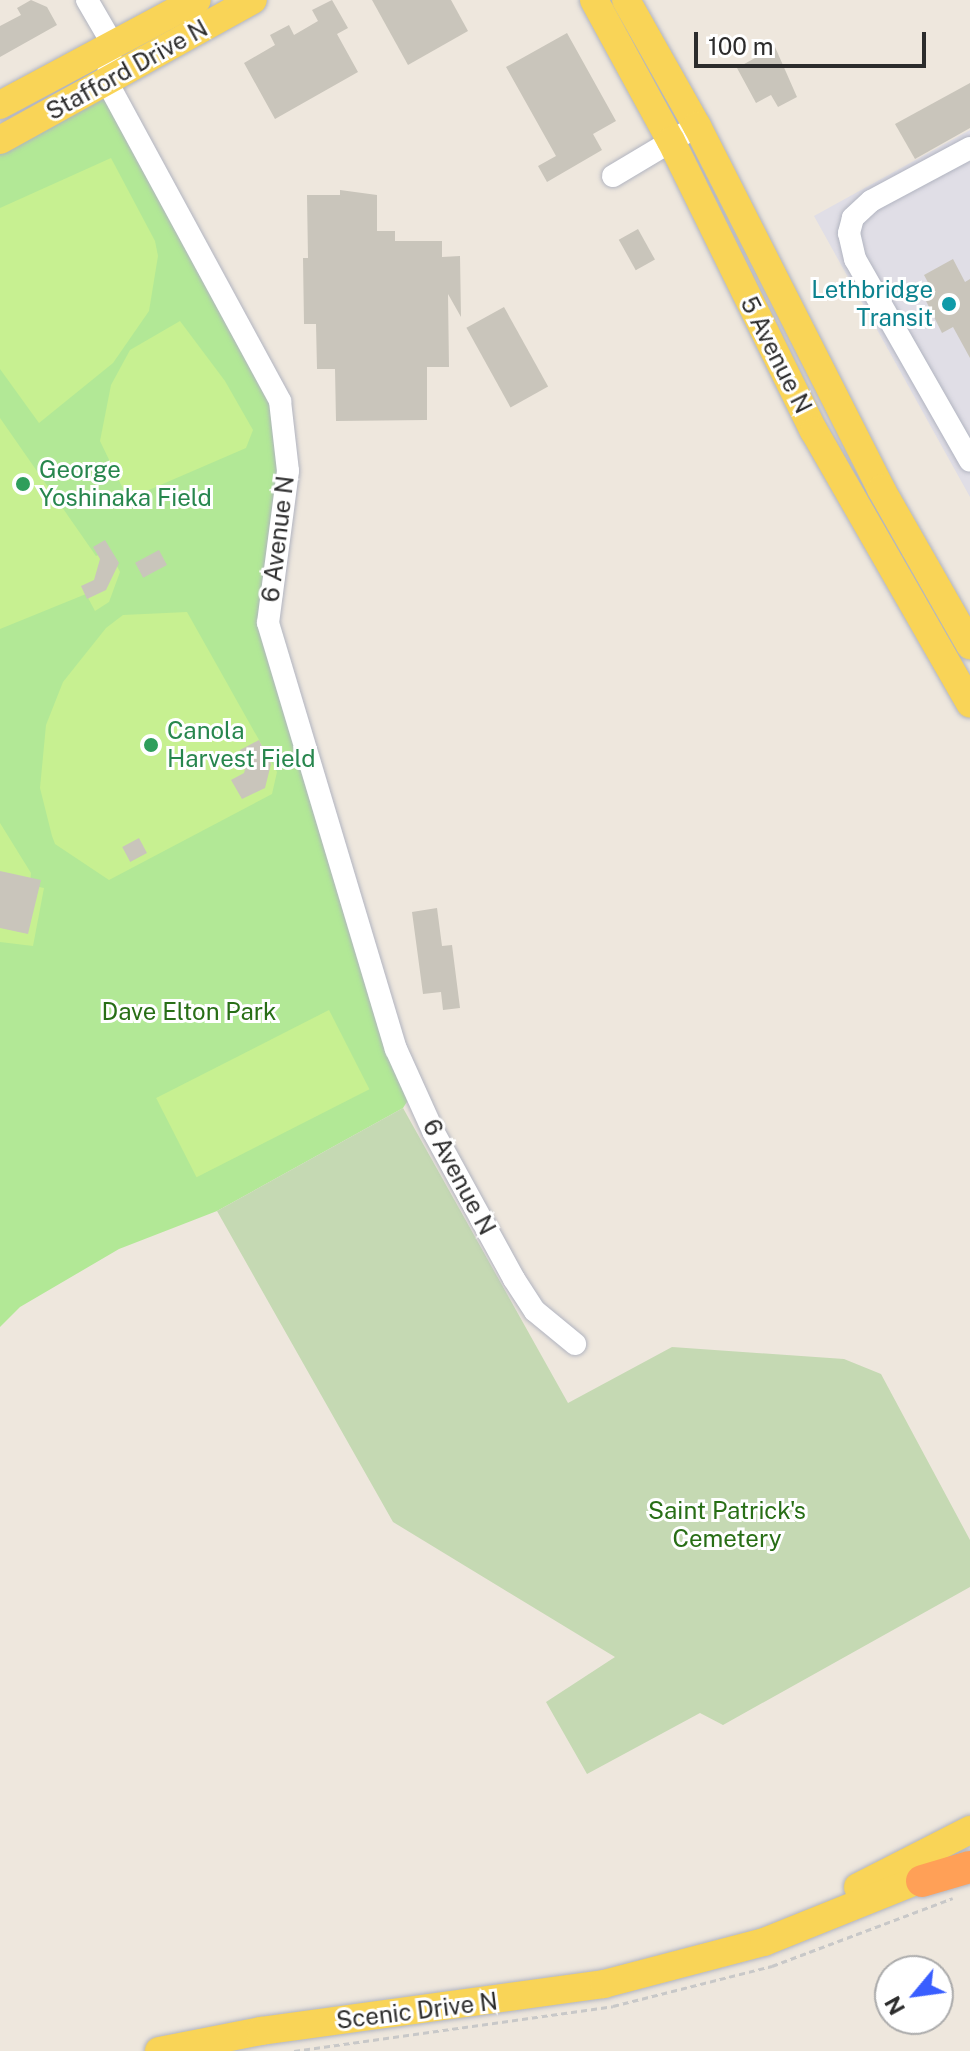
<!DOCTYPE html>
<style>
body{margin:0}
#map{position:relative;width:970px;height:2051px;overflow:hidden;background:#eee7dd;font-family:"Public Sans",sans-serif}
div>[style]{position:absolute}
.industrial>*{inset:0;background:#e0dee6}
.green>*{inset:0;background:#b2e896}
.cemetery>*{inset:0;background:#c5d9b3}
.pitch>*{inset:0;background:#c7f091;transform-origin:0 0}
.building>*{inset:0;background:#c9c5bb;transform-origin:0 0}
.path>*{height:3px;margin-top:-1.5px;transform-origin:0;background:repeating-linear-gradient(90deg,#c8c8c8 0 6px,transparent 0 10px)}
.roads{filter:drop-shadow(0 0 2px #b1b4c0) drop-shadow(0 0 2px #b1b4c0)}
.minor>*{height:22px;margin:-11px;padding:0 11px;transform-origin:11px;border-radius:11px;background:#fff}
.major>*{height:28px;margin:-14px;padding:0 14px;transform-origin:14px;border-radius:14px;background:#f9d457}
.highway>*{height:32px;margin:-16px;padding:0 16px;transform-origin:16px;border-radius:16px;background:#ffa057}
.dots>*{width:22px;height:22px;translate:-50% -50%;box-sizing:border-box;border:4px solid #fff;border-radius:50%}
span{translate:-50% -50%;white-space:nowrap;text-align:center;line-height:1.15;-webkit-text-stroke:6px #fff;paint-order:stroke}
.street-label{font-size:24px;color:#2c2c2c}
.culture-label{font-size:24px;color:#0d838f}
.right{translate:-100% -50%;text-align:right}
.leisure-label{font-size:24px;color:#27864d}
.left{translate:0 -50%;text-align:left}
.park-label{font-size:24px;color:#286e16}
.north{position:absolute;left:874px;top:1955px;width:80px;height:80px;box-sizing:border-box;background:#fff;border:2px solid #ababab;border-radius:50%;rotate:241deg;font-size:22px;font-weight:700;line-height:32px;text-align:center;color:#2c2c2c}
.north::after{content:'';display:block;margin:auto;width:28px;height:36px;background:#395eff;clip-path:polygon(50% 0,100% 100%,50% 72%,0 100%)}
.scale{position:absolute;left:694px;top:32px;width:232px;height:36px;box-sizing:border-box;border:4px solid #2c2c2c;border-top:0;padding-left:10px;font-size:24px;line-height:28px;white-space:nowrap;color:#2c2c2c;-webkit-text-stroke:6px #fff;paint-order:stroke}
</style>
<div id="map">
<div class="industrial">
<i style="clip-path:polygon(970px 130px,970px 497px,814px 216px)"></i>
</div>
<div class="green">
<i style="clip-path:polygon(107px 82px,287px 437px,269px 586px,414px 1091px,403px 1108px,217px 1211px,119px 1249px,20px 1307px,0 1327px,0 140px)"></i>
</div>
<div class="cemetery">
<i style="clip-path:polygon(403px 1108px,568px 1403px,672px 1347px,844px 1359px,881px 1374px,970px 1540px,970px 1587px,723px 1725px,700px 1713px,587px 1774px,546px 1702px,615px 1657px,393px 1522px,217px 1211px)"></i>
</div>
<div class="pitch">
<i style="clip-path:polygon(111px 158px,155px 241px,158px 256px,149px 311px,113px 363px,39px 423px,0 369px,0 208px)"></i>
<i style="clip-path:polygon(180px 321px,225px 381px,253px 430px,246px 448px,128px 499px,100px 441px,111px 385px,130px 350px)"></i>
<i style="clip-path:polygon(0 418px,96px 556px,109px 550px,120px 572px,109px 602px,95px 611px,86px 594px,0 629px)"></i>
<i style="clip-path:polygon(187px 612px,277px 772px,272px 794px,109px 880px,55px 844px,52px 836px,40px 788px,46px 725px,63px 682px,106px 628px,123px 615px)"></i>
<i style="clip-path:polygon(0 823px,31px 873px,30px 885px,44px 888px,33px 946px,0 942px)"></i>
<i style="left:329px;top:1010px;width:89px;height:194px;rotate:63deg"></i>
</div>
<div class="building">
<i style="clip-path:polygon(31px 0,47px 7px,57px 25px,0 57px,0 26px,21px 15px,17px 8px)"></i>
<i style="clip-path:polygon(332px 0,348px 28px,337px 34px,358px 72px,275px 119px,244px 63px,275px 45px,270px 35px,289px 25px,294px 35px,318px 21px,312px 10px)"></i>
<i style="clip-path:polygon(372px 0,451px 0,468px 31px,408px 65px)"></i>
<i style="clip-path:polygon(567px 33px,616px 121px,593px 134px,602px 150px,547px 182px,538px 166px,556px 156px,506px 67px)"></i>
<i style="clip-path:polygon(775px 47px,797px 97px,778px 107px,771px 95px,756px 103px,737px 68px)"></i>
<i style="clip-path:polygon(970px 83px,970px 128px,915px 159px,895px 124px)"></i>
<i style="clip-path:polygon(340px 190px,377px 195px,377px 231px,395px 231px,395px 241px,442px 241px,442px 257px,460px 256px,461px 317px,448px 294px,449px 367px,427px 367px,427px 420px,336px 421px,335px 369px,317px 369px,316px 324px,304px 324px,303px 258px,308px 258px,307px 195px,340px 195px)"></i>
<i style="left:638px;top:229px;width:35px;height:22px;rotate:61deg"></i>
<i style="clip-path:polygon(953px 259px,965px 282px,970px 279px,970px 358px,953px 327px,942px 333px,923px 295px,932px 290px,924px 275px)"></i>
<i style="left:504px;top:307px;width:91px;height:43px;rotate:61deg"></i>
<i style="clip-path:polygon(105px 540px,119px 563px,106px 590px,87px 599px,81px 586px,94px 580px,100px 559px,93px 547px)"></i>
<i style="left:159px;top:550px;width:17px;height:27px;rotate:62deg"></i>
<i style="clip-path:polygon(259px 740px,271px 764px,265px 788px,242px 799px,231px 780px,244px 773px,247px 763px,240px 750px)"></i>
<i style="left:139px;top:838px;width:17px;height:19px;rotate:62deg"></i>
<i style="clip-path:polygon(0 871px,41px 880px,28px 934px,0 928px)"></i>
<i style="clip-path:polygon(437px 908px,442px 946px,452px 945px,460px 1008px,443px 1010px,441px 992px,423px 994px,412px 912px)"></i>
</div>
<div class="path">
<i style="left:294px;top:2051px;width:322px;rotate:-8deg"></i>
<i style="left:613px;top:2006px;width:164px;rotate:-14.1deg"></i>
<i style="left:772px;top:1966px;width:193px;rotate:-20.6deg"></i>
</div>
<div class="roads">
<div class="minor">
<i style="left:87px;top:0;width:50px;rotate:59.8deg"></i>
<i style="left:112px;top:43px;width:39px;rotate:97deg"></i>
<i style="left:107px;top:82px;width:363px;rotate:61.5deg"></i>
<i style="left:280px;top:401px;width:70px;rotate:83.5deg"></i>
<i style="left:288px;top:471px;width:153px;rotate:97.5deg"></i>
<i style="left:268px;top:623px;width:445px;rotate:73.3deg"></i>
<i style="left:396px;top:1049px;width:90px;rotate:65.7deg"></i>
<i style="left:433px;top:1131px;width:169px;rotate:61.3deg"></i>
<i style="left:514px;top:1279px;width:38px;rotate:57deg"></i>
<i style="left:535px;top:1311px;width:52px;rotate:39.5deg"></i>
<i style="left:970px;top:148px;width:112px;rotate:151.8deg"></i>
<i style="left:871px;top:201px;width:25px;rotate:137deg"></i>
<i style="left:853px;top:218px;width:16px;rotate:105deg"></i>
<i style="left:849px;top:233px;width:27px;rotate:77deg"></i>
<i style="left:855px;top:259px;width:232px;rotate:60.3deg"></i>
<i style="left:613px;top:176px;width:98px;rotate:-30.8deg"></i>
</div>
<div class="major">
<i style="left:594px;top:0;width:161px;rotate:61.4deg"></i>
<i style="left:671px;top:141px;width:323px;rotate:63.8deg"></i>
<i style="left:814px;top:431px;width:314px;rotate:60.2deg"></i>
<i style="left:626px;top:0;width:145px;rotate:60.6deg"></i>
<i style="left:697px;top:126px;width:407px;rotate:63.1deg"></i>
<i style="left:881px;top:489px;width:180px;rotate:60.3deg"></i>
<i style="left:0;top:105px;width:223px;rotate:-28.1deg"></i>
<i style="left:0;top:140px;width:289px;rotate:-29deg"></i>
<i style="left:858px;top:1887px;width:126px;rotate:-27deg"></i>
<i style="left:159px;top:2051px;width:104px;rotate:-11.1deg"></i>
<i style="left:261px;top:2031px;width:346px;rotate:-7.8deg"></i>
<i style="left:604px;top:1984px;width:165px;rotate:-14.7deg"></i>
<i style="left:764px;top:1942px;width:191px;rotate:-21.9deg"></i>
</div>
<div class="highway">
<i style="left:922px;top:1881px;width:50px;rotate:-16.3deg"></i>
</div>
</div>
<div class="dots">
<i style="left:949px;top:304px;background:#0f9aa8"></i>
<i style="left:23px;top:484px;background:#2e9e5b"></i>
<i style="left:151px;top:745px;background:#2e9e5b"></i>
</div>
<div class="street-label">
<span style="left:127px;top:70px;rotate:-29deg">Stafford Drive N</span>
<span style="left:776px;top:355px;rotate:63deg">5 Avenue N</span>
<span style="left:278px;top:539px;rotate:-83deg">6 Avenue N</span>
<span style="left:459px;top:1177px;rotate:62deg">6 Avenue N</span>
<span style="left:417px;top:2011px;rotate:-7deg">Scenic Drive N</span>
</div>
<div class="culture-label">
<span class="right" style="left:933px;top:304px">Lethbridge<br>Transit</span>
</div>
<div class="leisure-label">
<span class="left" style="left:39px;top:484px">George<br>Yoshinaka Field</span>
<span class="left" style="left:167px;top:745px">Canola<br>Harvest Field</span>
</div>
<div class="park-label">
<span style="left:189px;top:1012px">Dave Elton Park</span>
<span style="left:727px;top:1525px">Saint Patrick's<br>Cemetery</span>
</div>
<div class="north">N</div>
<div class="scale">100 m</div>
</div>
